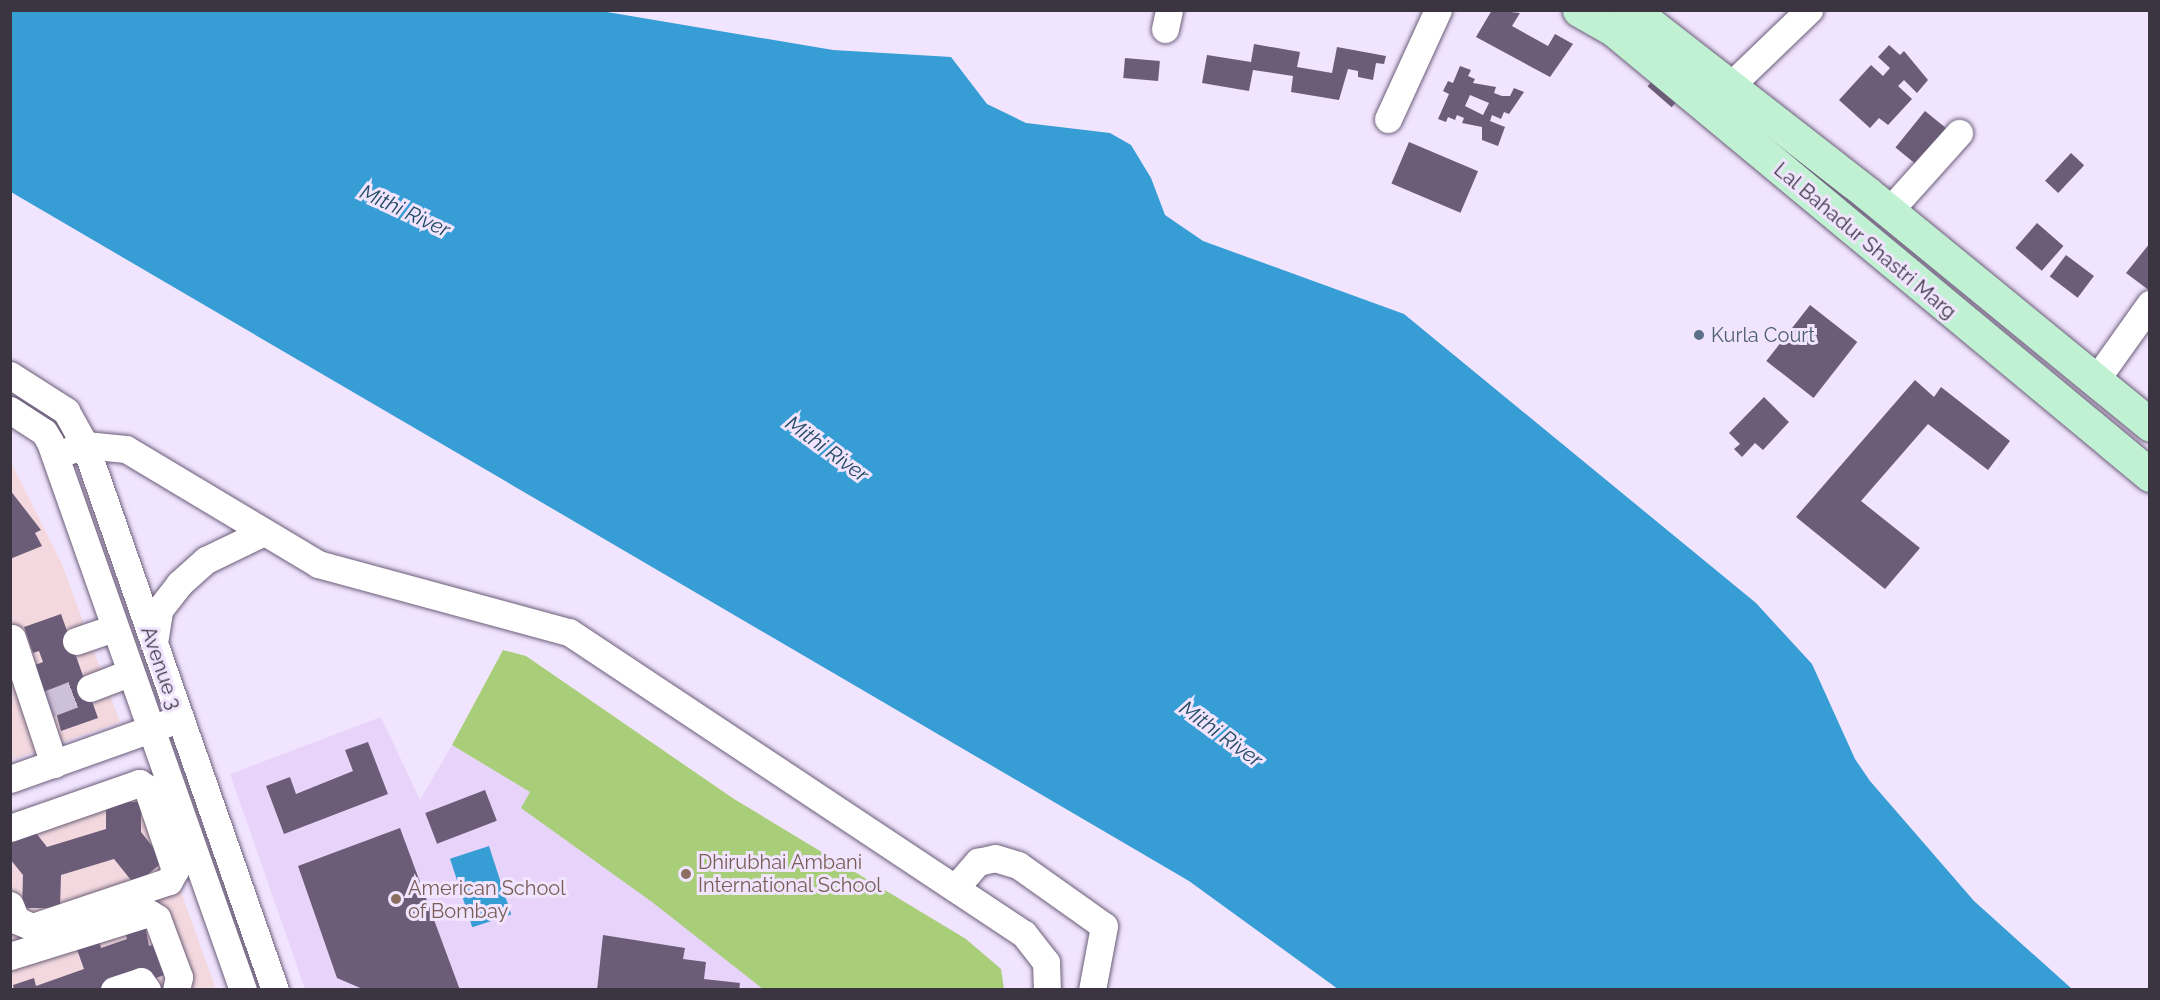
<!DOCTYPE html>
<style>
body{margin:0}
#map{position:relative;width:2160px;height:1000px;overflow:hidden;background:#f1e4fe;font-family:Raleway,sans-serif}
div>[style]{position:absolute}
.commercial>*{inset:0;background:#f3d9df}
.built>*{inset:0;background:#e8d4fb}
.green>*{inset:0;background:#a9ce79}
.water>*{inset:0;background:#369dd5;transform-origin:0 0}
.building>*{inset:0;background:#6b5c78;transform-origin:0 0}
.minor-tunnel>*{height:27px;margin-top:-13.5px;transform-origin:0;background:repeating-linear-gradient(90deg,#cdc1d8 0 27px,transparent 0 41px)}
.roads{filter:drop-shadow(0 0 2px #6b5d78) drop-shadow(0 0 2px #6b5d78)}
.minor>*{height:27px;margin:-13.5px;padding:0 13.5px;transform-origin:13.5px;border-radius:13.5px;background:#fff}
.major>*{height:33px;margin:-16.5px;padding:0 16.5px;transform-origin:16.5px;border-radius:16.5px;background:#c0f1d3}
.dots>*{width:16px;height:16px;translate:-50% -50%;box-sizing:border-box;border:3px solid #f1e4fe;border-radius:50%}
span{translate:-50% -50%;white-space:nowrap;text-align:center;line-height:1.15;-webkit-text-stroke:6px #f1e4fe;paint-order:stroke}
.street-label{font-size:20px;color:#3b3541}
.service-label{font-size:20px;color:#4e5e75}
.left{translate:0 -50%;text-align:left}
.education-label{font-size:20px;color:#785e54}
.water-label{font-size:21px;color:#244d65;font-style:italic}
.frame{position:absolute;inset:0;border:12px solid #3b3541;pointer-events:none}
</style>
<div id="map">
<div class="commercial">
<i style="clip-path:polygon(10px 460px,62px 564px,120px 722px,11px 760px)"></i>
<i style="clip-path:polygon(140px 778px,216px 989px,11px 989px,10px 824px)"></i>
</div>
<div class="built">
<i style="clip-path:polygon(584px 697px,734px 799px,966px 939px,1001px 969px,1004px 989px,305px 989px,230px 774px,381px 717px,420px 800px,452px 745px,530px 792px)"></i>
</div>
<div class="green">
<i style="clip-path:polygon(503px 650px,526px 656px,734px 799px,966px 939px,1001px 969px,1004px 989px,763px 989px,652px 902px,521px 808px,530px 792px,452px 745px)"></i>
</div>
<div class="water">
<i style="clip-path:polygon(601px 11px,833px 50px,951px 57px,987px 104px,1026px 123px,1110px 133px,1131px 145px,1151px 178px,1165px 215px,1203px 241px,1404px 314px,1756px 603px,1812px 664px,1855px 759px,1870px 781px,1974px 901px,2072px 989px,1338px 989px,1189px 881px,11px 192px,11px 11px)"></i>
<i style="left:489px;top:846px;width:72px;height:41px;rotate:72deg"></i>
</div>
<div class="building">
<i style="clip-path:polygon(1492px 10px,1520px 13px,1512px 26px,1548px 46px,1555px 34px,1573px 44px,1550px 77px,1476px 37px)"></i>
<i style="clip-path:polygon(1254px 44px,1300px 52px,1297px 67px,1332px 73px,1337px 47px,1386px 56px,1384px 64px,1376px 63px,1373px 80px,1358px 77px,1358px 71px,1348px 69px,1339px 100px,1291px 92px,1293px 76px,1253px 70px,1249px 91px,1202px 83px,1207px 55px,1251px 62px)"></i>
<i style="clip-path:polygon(1889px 45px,1900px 55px,1904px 51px,1928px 80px,1917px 93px,1904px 80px,1898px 86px,1912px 99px,1888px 125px,1879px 118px,1870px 128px,1839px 100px,1871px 65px,1883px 76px,1890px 68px,1878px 57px)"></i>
<i style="left:1125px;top:58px;width:35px;height:20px;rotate:5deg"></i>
<i style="clip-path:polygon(evenodd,1460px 66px,1471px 70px,1468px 76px,1475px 79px,1473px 83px,1496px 87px,1494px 93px,1502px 96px,1510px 96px,1514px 88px,1524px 92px,1509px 114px,1504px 112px,1501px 119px,1492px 115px,1490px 121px,1505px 127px,1498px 146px,1482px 140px,1482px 127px,1462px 123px,1464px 118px,1457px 115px,1455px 120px,1448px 117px,1446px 122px,1438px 119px,1449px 94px,1443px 91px,1448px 81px,1453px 83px,1460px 66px,1470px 95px,1489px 103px,1483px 115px,1465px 106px,1470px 95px)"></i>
<i style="left:1660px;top:72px;width:32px;height:19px;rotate:41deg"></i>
<i style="left:1925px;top:111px;width:36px;height:47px;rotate:39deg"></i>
<i style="left:1409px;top:142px;width:75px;height:45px;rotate:23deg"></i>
<i style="left:2071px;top:153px;width:18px;height:38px;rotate:43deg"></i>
<i style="left:2037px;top:223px;width:35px;height:33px;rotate:41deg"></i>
<i style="clip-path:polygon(2150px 243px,2150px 291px,2126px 273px)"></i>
<i style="left:2066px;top:255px;width:35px;height:27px;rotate:37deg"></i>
<i style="left:1810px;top:305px;width:60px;height:71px;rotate:38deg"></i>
<i style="clip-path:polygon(1915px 380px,1934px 397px,1941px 387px,2010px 441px,1988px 470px,1928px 424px,1861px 501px,1920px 548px,1885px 589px,1796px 517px)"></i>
<i style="clip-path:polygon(1764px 397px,1789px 422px,1763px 450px,1755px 443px,1742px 457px,1734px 449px,1740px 444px,1729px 433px)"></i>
<i style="clip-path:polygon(10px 490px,41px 530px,35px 533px,42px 546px,10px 559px)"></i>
<i style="clip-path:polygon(61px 614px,98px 718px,61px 731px,50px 690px,39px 693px,30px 667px,43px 662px,39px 651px,33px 653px,24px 627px)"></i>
<i style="clip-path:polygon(368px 742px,388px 794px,284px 834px,266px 786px,290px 777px,296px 794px,353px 771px,345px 750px)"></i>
<i style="left:485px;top:790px;width:33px;height:64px;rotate:69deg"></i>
<i style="clip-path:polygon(106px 802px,141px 802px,141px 832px,164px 861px,135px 885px,114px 859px,61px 875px,60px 908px,22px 908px,23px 875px,10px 859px,10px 839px,29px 824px,47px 847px,106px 829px)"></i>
<i style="clip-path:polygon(400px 828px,460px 990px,365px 990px,337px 978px,298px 866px)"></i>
<i style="clip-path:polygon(145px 925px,149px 946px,163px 941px,173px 972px,147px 981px,145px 974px,98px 990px,14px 990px,13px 985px,34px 978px,36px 986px,84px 969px,75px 944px,98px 937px,101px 948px,127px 939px,125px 932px)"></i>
<i style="clip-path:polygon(603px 935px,685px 948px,683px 959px,706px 962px,704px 979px,740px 983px,739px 990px,597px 990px)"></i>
</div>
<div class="minor-tunnel">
<i style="left:48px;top:704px;width:45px;rotate:-20.9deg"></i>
</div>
<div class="roads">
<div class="minor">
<i style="left:1165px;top:29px;width:19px;rotate:-78deg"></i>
<i style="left:1730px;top:86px;width:110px;rotate:-43.9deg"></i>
<i style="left:1388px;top:119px;width:120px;rotate:-65.4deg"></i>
<i style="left:1889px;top:211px;width:105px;rotate:-48.1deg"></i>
<i style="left:10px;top:375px;width:67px;rotate:32.7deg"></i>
<i style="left:66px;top:411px;width:39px;rotate:61deg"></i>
<i style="left:85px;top:445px;width:577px;rotate:70.78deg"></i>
<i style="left:2095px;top:381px;width:95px;rotate:-54.5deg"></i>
<i style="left:10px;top:410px;width:40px;rotate:32.9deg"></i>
<i style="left:44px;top:432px;width:12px;rotate:59deg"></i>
<i style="left:50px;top:442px;width:581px;rotate:70.6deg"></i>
<i style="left:55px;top:455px;width:32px;rotate:-18deg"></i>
<i style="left:85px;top:445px;width:41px;rotate:5.6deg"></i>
<i style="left:126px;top:449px;width:224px;rotate:30.9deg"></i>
<i style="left:318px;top:564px;width:260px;rotate:15.2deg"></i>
<i style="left:569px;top:632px;width:546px;rotate:33.57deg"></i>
<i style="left:1024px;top:934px;width:36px;rotate:52deg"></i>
<i style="left:1046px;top:962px;width:28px;rotate:88deg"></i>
<i style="left:12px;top:638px;width:133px;rotate:71.6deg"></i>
<i style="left:76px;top:641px;width:40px;rotate:-18.9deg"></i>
<i style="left:154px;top:643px;width:33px;rotate:-81deg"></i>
<i style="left:159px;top:610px;width:33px;rotate:-52deg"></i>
<i style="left:179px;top:584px;width:36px;rotate:-42deg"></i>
<i style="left:206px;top:560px;width:64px;rotate:-25.8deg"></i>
<i style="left:90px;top:688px;width:42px;rotate:-21deg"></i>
<i style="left:10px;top:779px;width:167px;rotate:-19.6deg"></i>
<i style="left:10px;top:828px;width:137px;rotate:-19.2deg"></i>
<i style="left:139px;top:783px;width:9px;rotate:32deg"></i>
<i style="left:147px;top:788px;width:87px;rotate:71.1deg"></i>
<i style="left:175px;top:870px;width:13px;rotate:119deg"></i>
<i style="left:169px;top:881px;width:145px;rotate:161.4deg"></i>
<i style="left:32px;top:927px;width:17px;rotate:-156deg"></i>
<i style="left:16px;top:920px;width:16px;rotate:-112deg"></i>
<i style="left:955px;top:888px;width:35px;rotate:-49deg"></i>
<i style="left:978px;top:862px;width:17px;rotate:-13deg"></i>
<i style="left:995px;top:858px;width:24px;rotate:17deg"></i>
<i style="left:1018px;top:865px;width:105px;rotate:35.3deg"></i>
<i style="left:1104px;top:926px;width:65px;rotate:100.6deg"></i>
<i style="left:10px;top:956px;width:145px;rotate:-17.2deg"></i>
<i style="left:149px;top:913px;width:9px;rotate:32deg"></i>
<i style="left:157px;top:918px;width:63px;rotate:69.6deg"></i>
<i style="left:179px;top:977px;width:13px;rotate:103deg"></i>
<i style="left:114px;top:990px;width:28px;rotate:-18deg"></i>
<i style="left:141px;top:981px;width:11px;rotate:56deg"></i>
</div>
<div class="major">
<i style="left:1579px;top:10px;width:40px;rotate:29.7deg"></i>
<i style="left:1614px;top:30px;width:697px;rotate:39.7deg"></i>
<i style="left:1632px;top:10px;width:298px;rotate:37.9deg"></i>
<i style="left:1867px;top:193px;width:366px;rotate:39.3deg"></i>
</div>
</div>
<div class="dots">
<i style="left:1699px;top:335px;background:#5c6f8a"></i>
<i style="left:686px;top:874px;background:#8d6e63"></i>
<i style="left:396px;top:899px;background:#8d6e63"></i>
</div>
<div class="street-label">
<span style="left:1865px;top:241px;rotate:40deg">Lal Bahadur Shastri Marg</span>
<span style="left:161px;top:668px;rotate:71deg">Avenue 3</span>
</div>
<div class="service-label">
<span class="left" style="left:1711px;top:335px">Kurla Court</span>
</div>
<div class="education-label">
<span class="left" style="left:698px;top:874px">Dhirubhai Ambani<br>International School</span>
<span class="left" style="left:408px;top:900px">American School<br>of Bombay</span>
</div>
<div class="water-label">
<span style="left:405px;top:211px;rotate:25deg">Mithi River</span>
<span style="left:827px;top:449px;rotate:36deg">Mithi River</span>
<span style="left:1221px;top:734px;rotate:36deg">Mithi River</span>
</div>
<div class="frame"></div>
</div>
